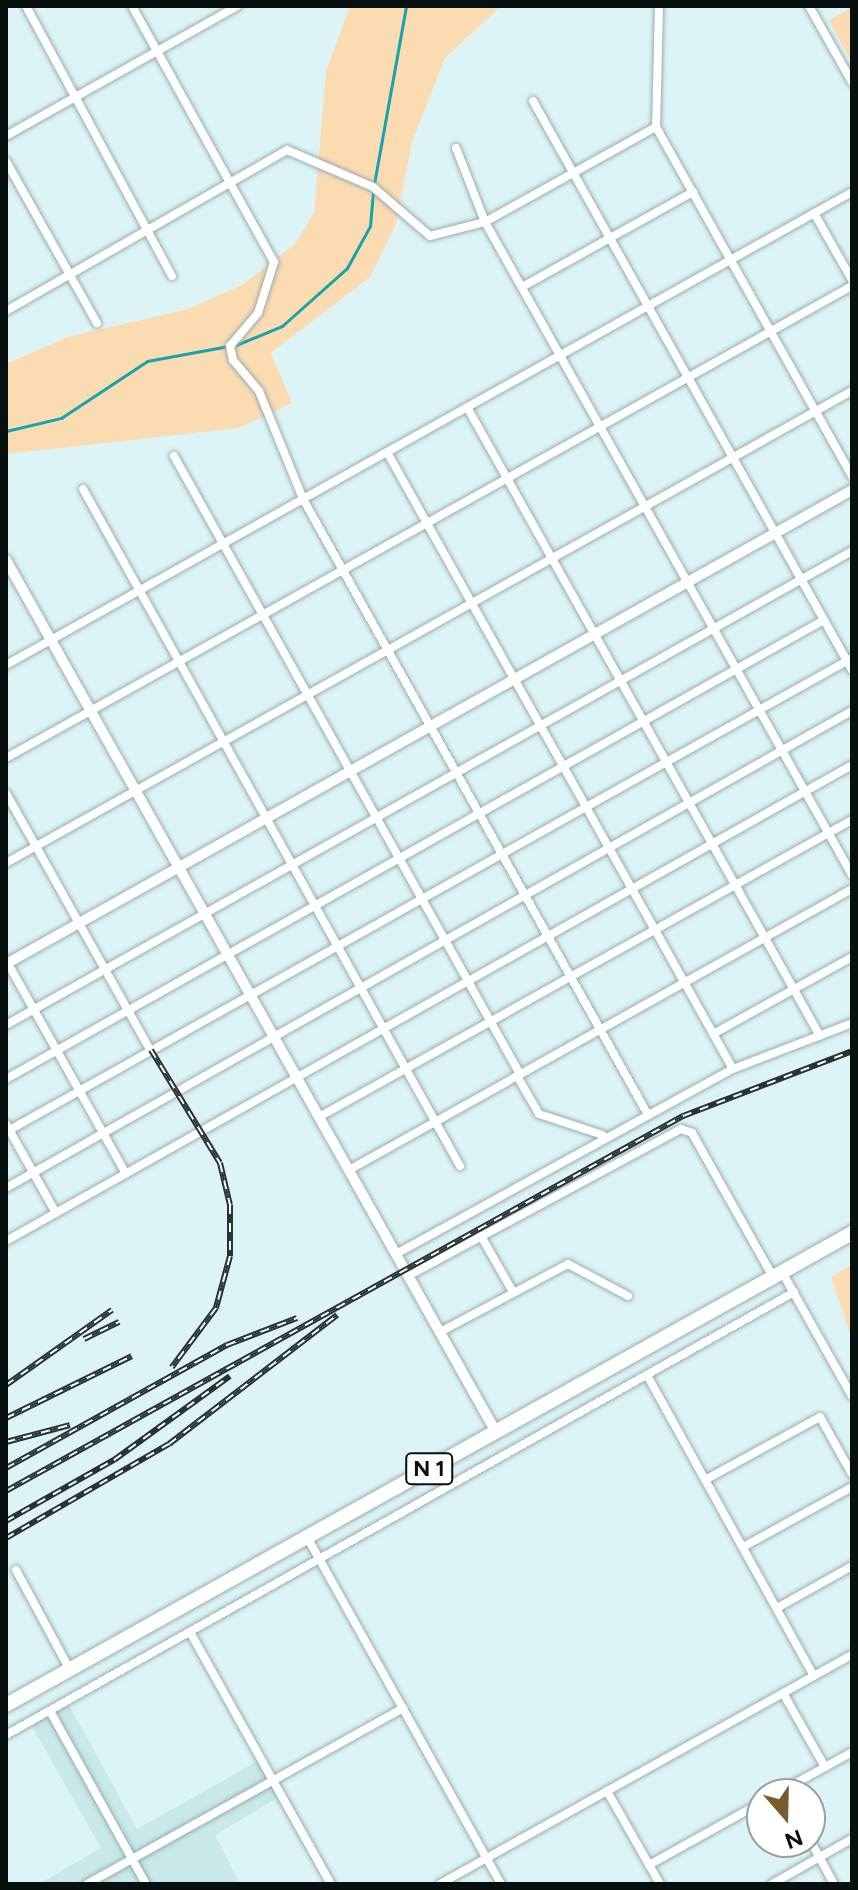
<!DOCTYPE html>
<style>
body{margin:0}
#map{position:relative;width:858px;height:1890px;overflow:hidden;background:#ddf4f6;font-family:Figtree,sans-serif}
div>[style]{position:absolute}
.built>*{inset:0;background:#c8e8ea}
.green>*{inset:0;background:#fbdcb2}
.stream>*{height:3px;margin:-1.5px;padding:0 1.5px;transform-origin:1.5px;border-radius:1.5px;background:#17a3ab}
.roads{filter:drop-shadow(0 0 2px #98aeaf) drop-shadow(0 0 2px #98aeaf)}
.minor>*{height:8px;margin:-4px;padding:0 4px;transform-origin:4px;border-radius:4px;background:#fff}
.tertiary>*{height:10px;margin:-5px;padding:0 5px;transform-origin:5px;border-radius:5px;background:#fff}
.trunk>*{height:14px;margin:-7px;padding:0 7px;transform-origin:7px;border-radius:7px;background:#fff}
.rail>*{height:6px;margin-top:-3px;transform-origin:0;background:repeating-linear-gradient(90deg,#fff 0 9px,#293334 0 18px);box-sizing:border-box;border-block:2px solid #293334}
span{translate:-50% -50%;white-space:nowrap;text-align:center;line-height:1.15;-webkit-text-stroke:8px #fff;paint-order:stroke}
.shield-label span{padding:2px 6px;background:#fff;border:2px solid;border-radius:6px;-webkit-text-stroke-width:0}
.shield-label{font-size:22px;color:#070f0f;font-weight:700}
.frame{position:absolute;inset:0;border:8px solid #070f0f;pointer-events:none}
.north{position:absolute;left:746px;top:1778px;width:80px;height:80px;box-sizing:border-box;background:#fff;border:2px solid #9c9f9f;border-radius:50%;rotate:160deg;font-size:22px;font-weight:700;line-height:32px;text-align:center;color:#070f0f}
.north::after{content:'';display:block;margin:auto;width:28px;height:36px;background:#7a5b30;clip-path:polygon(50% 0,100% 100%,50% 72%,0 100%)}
</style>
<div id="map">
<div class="built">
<i style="clip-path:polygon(69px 1705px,137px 1829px,258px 1761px,279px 1797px,215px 1835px,240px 1884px,39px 1884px,101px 1848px,32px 1726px)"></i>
</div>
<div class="green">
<i style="clip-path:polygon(350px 6px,501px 6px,445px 58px,412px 142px,396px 224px,370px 277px,271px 353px,292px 403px,239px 428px,6px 454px,6px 364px,68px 337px,188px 309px,242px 285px,295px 244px,314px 213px,326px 71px)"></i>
<i style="clip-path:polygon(852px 7px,852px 63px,829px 20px)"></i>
<i style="clip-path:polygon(852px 1265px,852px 1339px,831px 1277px)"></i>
</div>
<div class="stream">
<i style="left:374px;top:184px;width:181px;rotate:-79.8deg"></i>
<i style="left:236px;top:345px;width:50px;rotate:-22.4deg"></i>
<i style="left:282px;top:326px;width:87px;rotate:-41.7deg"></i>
<i style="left:347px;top:268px;width:48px;rotate:-61.3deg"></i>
<i style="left:370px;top:226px;width:35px;rotate:-85deg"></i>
<i style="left:6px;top:431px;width:57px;rotate:-13.3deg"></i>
<i style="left:61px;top:418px;width:103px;rotate:-33.5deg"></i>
<i style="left:147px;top:361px;width:83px;rotate:-10.4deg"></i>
</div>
<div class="roads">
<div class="minor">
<i style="left:26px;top:6px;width:307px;rotate:61.6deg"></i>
<i style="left:132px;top:6px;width:293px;rotate:61deg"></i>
<i style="left:274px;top:262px;width:53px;rotate:107.4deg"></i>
<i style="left:258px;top:313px;width:43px;rotate:130.3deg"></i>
<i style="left:230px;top:346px;width:14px;rotate:78deg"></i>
<i style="left:233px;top:360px;width:40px;rotate:50deg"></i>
<i style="left:259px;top:391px;width:117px;rotate:67.8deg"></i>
<i style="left:303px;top:499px;width:704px;rotate:60.74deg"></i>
<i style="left:659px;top:6px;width:121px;rotate:91.4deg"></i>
<i style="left:656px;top:127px;width:400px;rotate:60.7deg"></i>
<i style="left:809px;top:6px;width:87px;rotate:60.5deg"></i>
<i style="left:533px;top:101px;width:652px;rotate:60.72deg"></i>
<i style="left:6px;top:136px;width:266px;rotate:-29.3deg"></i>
<i style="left:456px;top:148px;width:79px;rotate:68.6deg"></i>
<i style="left:485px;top:222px;width:749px;rotate:60.66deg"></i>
<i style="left:6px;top:161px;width:186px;rotate:60.7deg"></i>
<i style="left:814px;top:213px;width:77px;rotate:60.4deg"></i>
<i style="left:522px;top:287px;width:196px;rotate:-29.1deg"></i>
<i style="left:6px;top:311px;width:324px;rotate:-29.8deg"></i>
<i style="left:287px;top:150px;width:94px;rotate:23.3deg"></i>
<i style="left:373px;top:187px;width:75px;rotate:40.7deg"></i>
<i style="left:430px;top:236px;width:57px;rotate:-14.3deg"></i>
<i style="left:485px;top:222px;width:196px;rotate:-29.1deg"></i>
<i style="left:467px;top:407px;width:721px;rotate:60.7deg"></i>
<i style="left:387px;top:452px;width:707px;rotate:60.72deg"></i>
<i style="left:174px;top:456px;width:708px;rotate:60.76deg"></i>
<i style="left:83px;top:489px;width:775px;rotate:60.89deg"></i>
<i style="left:6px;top:665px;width:969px;rotate:-29.21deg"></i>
<i style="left:6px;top:758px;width:969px;rotate:-29.16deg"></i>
<i style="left:6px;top:793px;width:296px;rotate:60.7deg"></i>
<i style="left:6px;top:863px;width:969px;rotate:-29.16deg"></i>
<i style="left:6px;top:960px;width:245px;rotate:60.7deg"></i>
<i style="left:6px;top:1025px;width:970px;rotate:-29.26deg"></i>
<i style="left:713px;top:1034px;width:159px;rotate:-29deg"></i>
<i style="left:517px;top:1076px;width:44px;rotate:59.9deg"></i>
<i style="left:539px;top:1114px;width:67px;rotate:18.2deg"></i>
<i style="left:6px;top:1079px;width:938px;rotate:-29.3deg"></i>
<i style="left:319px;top:1117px;width:610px;rotate:-29.13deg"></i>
<i style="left:6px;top:1124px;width:102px;rotate:60.7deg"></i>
<i style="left:6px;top:1132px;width:970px;rotate:-29.26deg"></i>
<i style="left:349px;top:1170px;width:576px;rotate:-29.19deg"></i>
<i style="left:6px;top:1188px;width:971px;rotate:-29.42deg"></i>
<i style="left:481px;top:1236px;width:64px;rotate:60.3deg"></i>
<i style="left:6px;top:1241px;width:971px;rotate:-29.36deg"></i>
<i style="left:396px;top:1254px;width:384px;rotate:-28.8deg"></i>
<i style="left:733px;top:1069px;width:128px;rotate:-21.1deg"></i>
<i style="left:782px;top:1272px;width:142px;rotate:60.6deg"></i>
<i style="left:408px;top:1276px;width:310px;rotate:-28.3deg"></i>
<i style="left:681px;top:1129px;width:12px;rotate:20deg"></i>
<i style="left:692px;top:1133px;width:165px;rotate:60.6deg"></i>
<i style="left:440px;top:1332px;width:145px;rotate:-28deg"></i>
<i style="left:568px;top:1264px;width:68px;rotate:28.1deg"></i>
<i style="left:647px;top:1375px;width:344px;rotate:61deg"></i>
<i style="left:705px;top:1480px;width:131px;rotate:-28.7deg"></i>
<i style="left:820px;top:1417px;width:65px;rotate:60.7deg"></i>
<i style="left:307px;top:1537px;width:398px;rotate:60.8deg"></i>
<i style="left:743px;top:1547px;width:124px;rotate:-28.8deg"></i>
<i style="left:16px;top:1570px;width:114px;rotate:61.6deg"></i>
<i style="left:777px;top:1608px;width:86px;rotate:-29.2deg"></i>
<i style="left:190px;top:1632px;width:289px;rotate:60.8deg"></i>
<i style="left:783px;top:1693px;width:85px;rotate:60.4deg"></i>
<i style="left:50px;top:1711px;width:198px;rotate:61deg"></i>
<i style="left:6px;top:1735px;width:904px;rotate:-29.34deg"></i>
<i style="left:607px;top:1791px;width:107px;rotate:60.3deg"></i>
<i style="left:776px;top:1794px;width:87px;rotate:-28.9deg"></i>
<i style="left:810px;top:1840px;width:50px;rotate:61.4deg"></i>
<i style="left:649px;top:1865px;width:129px;rotate:-29.1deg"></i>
<i style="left:87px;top:1884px;width:362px;rotate:-29.1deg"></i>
<i style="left:440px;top:1884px;width:471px;rotate:-29.1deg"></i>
<i style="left:772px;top:1884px;width:92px;rotate:-29.4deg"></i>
</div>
<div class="tertiary">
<i style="left:6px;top:560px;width:1000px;rotate:60.67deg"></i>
<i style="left:6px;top:964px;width:970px;rotate:-29.26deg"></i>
</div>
<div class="trunk">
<i style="left:6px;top:1705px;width:969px;rotate:-29.16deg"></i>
</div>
</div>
<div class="rail">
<i style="left:151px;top:1050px;width:132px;rotate:58.6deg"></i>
<i style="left:220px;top:1163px;width:43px;rotate:76.6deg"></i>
<i style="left:230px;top:1205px;width:51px;rotate:90deg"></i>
<i style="left:230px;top:1256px;width:54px;rotate:105.1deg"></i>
<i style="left:216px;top:1308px;width:74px;rotate:126.7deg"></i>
<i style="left:84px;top:1339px;width:39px;rotate:-26deg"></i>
<i style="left:6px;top:1385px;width:130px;rotate:-35.3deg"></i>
<i style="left:6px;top:1418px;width:140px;rotate:-26.2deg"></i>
<i style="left:6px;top:1442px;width:66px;rotate:-14.9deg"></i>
<i style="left:6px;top:1468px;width:253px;rotate:-29.1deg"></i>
<i style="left:227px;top:1345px;width:75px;rotate:-21.1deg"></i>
<i style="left:6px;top:1491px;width:774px;rotate:-28.98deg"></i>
<i style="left:683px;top:1116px;width:181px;rotate:-21deg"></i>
<i style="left:6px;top:1521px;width:124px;rotate:-29.5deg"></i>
<i style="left:114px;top:1460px;width:143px;rotate:-35.9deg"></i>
<i style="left:6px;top:1538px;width:188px;rotate:-30deg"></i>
<i style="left:169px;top:1444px;width:212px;rotate:-37.5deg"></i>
</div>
<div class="shield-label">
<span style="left:429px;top:1469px">N 1</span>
</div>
<div class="frame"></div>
<div class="north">N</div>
</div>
